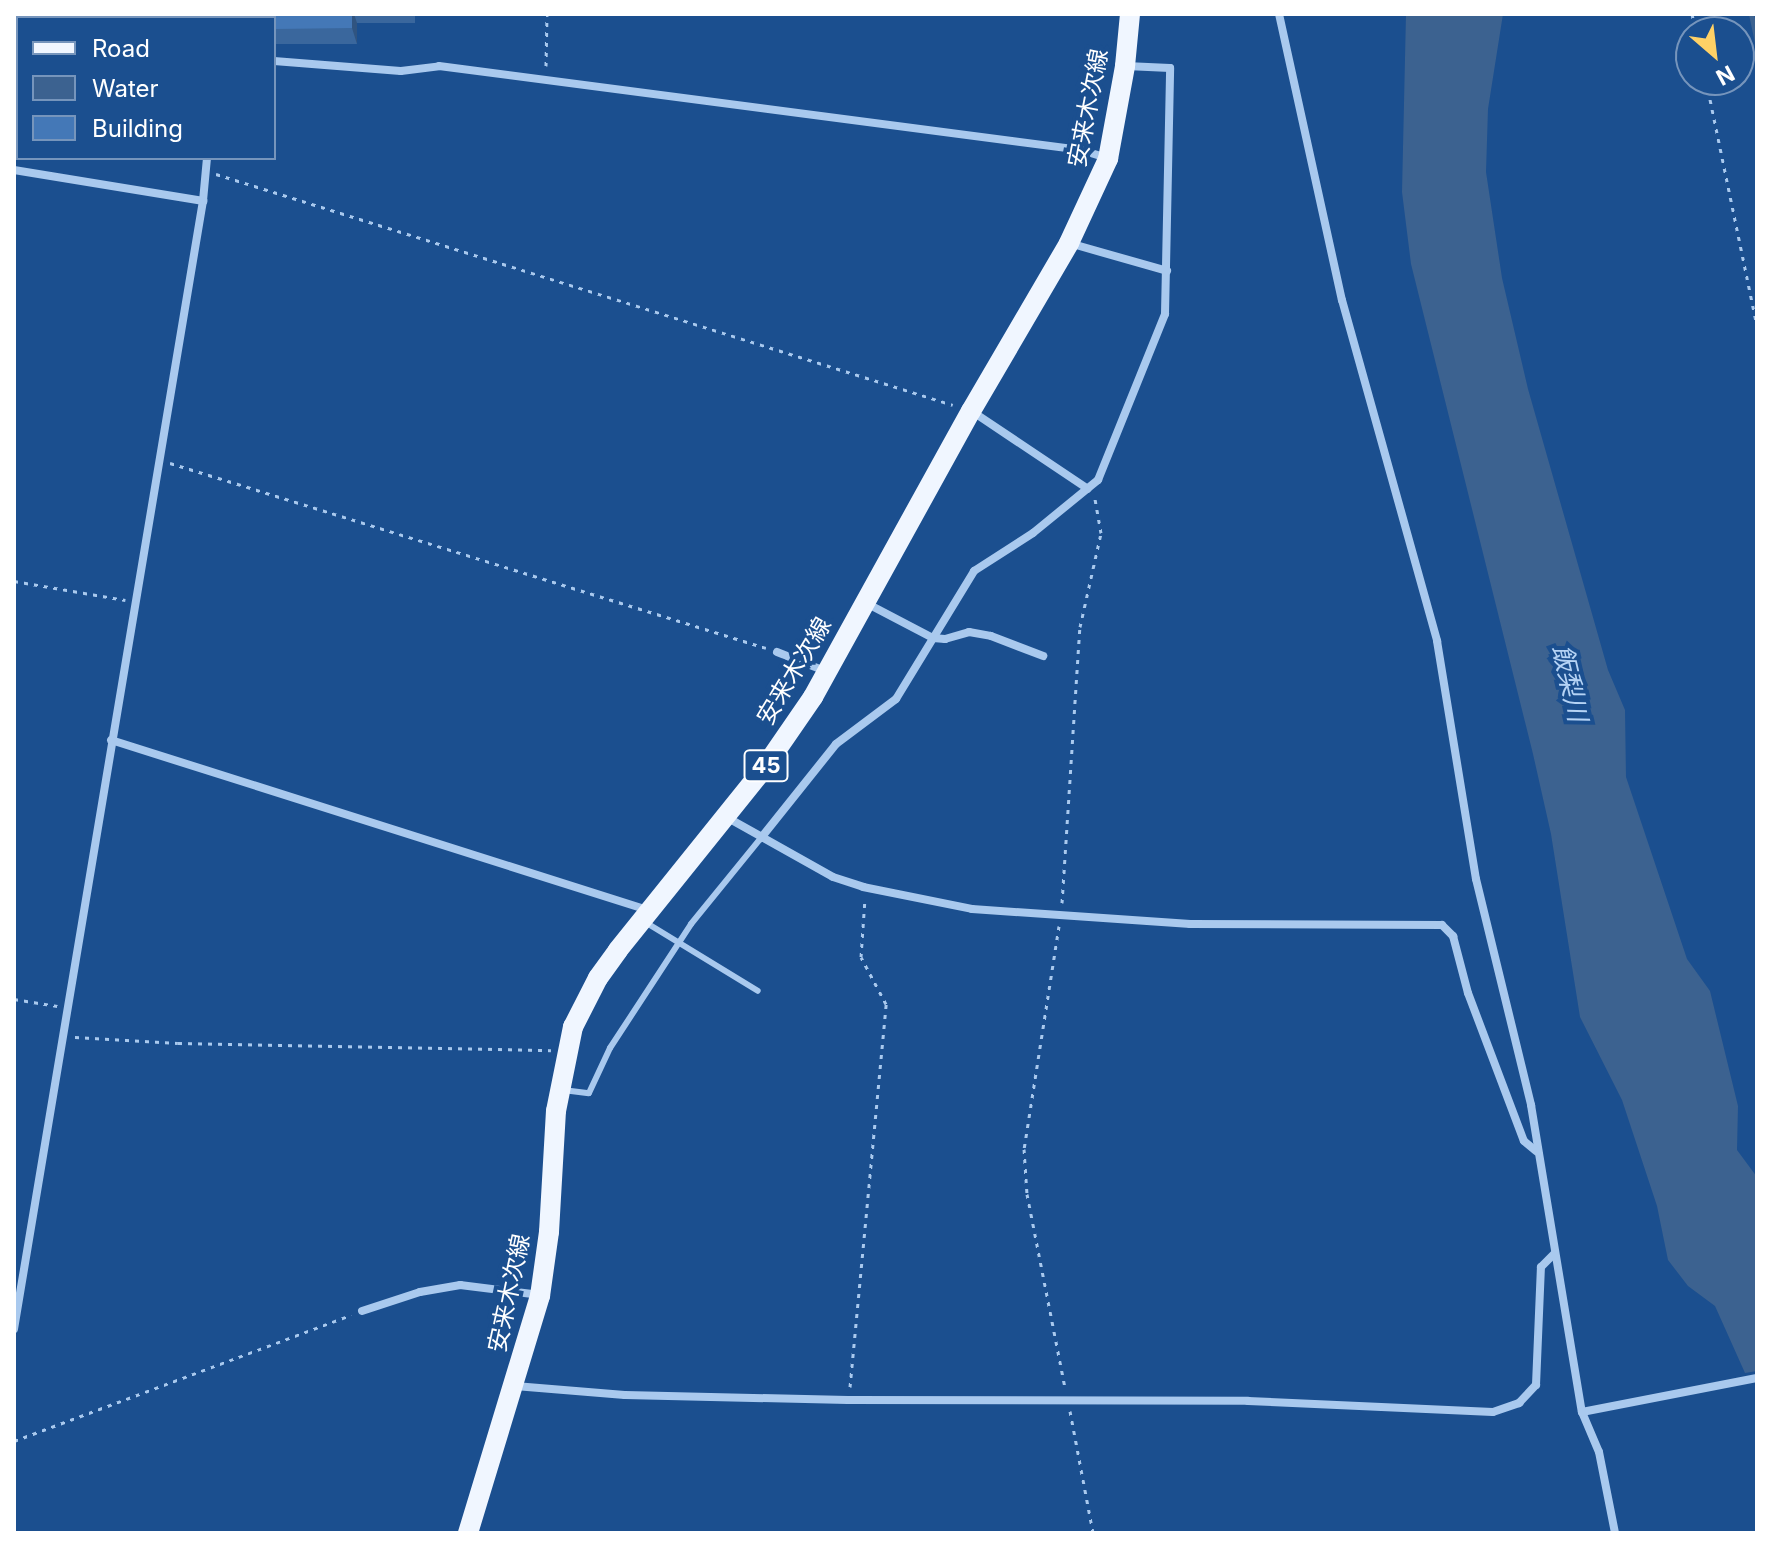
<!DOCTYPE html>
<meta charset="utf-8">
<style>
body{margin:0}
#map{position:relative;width:1771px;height:1547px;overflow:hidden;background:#1b4f8f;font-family:Inter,"Noto Sans JP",sans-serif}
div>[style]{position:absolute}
.water>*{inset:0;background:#3c6290}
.stream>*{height:5px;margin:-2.5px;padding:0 2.5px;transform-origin:2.5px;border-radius:2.5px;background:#3c6290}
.path>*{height:3px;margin-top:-1.5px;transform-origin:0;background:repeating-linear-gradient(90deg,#a9c9ee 0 4px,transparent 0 10px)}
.service>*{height:6px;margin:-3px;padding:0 3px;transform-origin:3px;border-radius:3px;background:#a9c9ee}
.minor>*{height:8px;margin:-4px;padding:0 4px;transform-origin:4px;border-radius:4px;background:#a9c9ee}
.primary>*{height:20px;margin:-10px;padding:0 10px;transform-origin:10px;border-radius:10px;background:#f0f6ff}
.wall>*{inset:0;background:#3a679d}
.shaded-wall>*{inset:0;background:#305480}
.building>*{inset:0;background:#4478b7}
span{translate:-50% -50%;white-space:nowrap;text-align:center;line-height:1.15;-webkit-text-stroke:8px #1b4f8f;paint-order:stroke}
.shield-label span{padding:2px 6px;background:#1b4f8f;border:2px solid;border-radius:6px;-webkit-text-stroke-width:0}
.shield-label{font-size:22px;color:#fff;font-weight:700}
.street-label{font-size:24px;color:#fff}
.water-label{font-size:26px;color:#b5d3f5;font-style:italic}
.frame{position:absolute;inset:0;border:16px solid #fff;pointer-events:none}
.legend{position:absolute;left:16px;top:16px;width:260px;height:144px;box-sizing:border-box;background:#1b4f8f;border:2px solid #7695bc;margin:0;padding:10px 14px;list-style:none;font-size:24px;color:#fff}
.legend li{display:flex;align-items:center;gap:16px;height:40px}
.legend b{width:40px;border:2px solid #7695bc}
.north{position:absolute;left:1675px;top:16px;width:80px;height:80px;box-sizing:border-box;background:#1b4f8f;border:2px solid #7695bc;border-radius:50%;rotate:152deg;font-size:22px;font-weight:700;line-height:32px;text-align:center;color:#fff}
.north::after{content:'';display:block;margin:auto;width:28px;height:36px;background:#ffd166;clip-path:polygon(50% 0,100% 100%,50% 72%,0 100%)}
</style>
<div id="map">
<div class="water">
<i style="clip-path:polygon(1406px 14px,1503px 14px,1488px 109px,1486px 172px,1502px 278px,1528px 389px,1608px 670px,1625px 710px,1626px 777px,1687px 959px,1710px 991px,1738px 1106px,1737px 1150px,1757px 1177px,1757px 1371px,1745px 1373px,1715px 1306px,1688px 1286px,1668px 1260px,1657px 1206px,1622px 1100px,1580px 1017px,1551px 834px,1533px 754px,1411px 264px,1402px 192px)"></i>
</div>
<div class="stream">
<i style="left:1751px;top:14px;width:30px;rotate:78deg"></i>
</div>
<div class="path">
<i style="left:1692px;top:14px;width:18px;rotate:77deg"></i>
<i style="left:546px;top:66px;width:52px;rotate:-88.9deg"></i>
<i style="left:1706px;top:80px;width:252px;rotate:78.3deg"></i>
<i style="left:216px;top:174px;width:772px;rotate:17.4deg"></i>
<i style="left:170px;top:463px;width:624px;rotate:17.24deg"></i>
<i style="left:14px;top:581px;width:113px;rotate:9.7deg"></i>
<i style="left:1062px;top:903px;width:277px;rotate:-86.3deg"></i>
<i style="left:1080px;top:627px;width:96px;rotate:-77.4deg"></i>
<i style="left:1101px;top:533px;width:36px;rotate:-100deg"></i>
<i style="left:1059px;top:926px;width:226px;rotate:98.9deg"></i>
<i style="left:1024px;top:1149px;width:45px;rotate:86.2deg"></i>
<i style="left:1027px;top:1194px;width:198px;rotate:78.9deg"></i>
<i style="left:14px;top:999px;width:44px;rotate:9.2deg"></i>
<i style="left:75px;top:1037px;width:103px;rotate:3.3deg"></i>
<i style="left:178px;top:1043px;width:373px;rotate:1.1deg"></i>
<i style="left:850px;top:1387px;width:385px;rotate:-84.6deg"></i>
<i style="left:886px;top:1004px;width:53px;rotate:-118deg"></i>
<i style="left:861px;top:957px;width:58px;rotate:-86.1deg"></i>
<i style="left:1070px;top:1411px;width:124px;rotate:79.3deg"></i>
<i style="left:14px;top:1441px;width:360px;rotate:-20.5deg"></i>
</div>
<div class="service">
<i style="left:645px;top:922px;width:132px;rotate:31.4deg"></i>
<i style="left:563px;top:1090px;width:26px;rotate:7deg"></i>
<i style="left:589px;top:1093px;width:50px;rotate:-65deg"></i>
<i style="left:610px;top:1048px;width:148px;rotate:-56.8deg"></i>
<i style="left:691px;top:924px;width:111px;rotate:-50.9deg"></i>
</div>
<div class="minor">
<i style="left:1279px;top:14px;width:293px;rotate:77.6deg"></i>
<i style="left:1342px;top:300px;width:354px;rotate:74.4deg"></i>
<i style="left:1437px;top:641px;width:241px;rotate:80.7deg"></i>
<i style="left:1476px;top:879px;width:233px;rotate:76.3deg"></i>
<i style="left:1531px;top:1105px;width:311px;rotate:80.6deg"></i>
<i style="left:1582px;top:1412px;width:43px;rotate:67deg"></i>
<i style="left:1599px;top:1452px;width:83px;rotate:78.8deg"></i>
<i style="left:274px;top:61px;width:127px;rotate:4.5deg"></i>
<i style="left:401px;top:71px;width:38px;rotate:-7deg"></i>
<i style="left:439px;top:66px;width:647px;rotate:7.45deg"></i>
<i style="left:1081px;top:150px;width:28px;rotate:17deg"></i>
<i style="left:14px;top:170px;width:192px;rotate:9.3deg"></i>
<i style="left:1069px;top:243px;width:102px;rotate:15.9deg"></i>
<i style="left:973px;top:412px;width:138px;rotate:33.8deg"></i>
<i style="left:866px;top:603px;width:76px;rotate:27.6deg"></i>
<i style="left:933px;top:638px;width:12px;rotate:5deg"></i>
<i style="left:945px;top:639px;width:25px;rotate:-16deg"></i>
<i style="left:969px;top:632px;width:22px;rotate:10deg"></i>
<i style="left:991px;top:636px;width:56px;rotate:21deg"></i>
<i style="left:777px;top:652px;width:52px;rotate:21.6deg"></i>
<i style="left:111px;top:740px;width:563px;rotate:17.57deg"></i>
<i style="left:728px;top:818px;width:120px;rotate:29.3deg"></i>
<i style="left:833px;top:877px;width:32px;rotate:18deg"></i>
<i style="left:863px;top:887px;width:111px;rotate:11.4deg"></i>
<i style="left:972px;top:909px;width:219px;rotate:3.9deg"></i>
<i style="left:1190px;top:924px;width:252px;rotate:0.2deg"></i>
<i style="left:1442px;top:925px;width:16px;rotate:45deg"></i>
<i style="left:1453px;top:936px;width:59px;rotate:75.3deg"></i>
<i style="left:1468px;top:993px;width:158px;rotate:69.3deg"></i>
<i style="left:1524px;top:1141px;width:16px;rotate:40deg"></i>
<i style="left:761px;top:838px;width:120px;rotate:-51.4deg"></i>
<i style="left:836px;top:744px;width:75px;rotate:-36.9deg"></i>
<i style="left:896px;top:699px;width:150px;rotate:-58.6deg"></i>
<i style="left:974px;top:571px;width:70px;rotate:-32.8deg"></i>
<i style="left:1033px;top:533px;width:84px;rotate:-39.2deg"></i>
<i style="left:1098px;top:480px;width:179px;rotate:-68deg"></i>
<i style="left:1165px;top:314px;width:246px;rotate:-88.8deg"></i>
<i style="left:1170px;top:68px;width:44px;rotate:-177.4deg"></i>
<i style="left:362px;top:1311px;width:61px;rotate:-18.1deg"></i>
<i style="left:420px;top:1292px;width:41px;rotate:-9.9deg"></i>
<i style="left:460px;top:1285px;width:81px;rotate:7.1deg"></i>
<i style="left:14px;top:1329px;width:1144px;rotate:-80.49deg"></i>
<i style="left:203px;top:201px;width:43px;rotate:-84.7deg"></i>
<i style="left:515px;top:1386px;width:110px;rotate:4.7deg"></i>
<i style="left:625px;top:1395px;width:223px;rotate:1.3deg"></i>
<i style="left:848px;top:1400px;width:400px;rotate:0.1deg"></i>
<i style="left:1248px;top:1401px;width:245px;rotate:2.6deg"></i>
<i style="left:1493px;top:1412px;width:28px;rotate:-19deg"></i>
<i style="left:1519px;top:1403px;width:25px;rotate:-47deg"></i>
<i style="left:1536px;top:1385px;width:118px;rotate:-87.6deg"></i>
<i style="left:1541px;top:1267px;width:18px;rotate:-45deg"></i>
<i style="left:1582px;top:1412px;width:178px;rotate:-11deg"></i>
</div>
<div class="primary">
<i style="left:468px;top:1533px;width:248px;rotate:-73.1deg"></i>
<i style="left:540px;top:1296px;width:65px;rotate:-82deg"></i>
<i style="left:549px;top:1232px;width:121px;rotate:-86.7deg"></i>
<i style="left:556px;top:1111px;width:86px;rotate:-78.6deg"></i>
<i style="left:573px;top:1027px;width:55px;rotate:-63deg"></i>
<i style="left:598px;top:978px;width:34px;rotate:-54deg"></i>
<i style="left:618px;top:950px;width:230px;rotate:-51.2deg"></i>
<i style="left:762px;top:771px;width:90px;rotate:-55.4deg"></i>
<i style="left:813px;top:697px;width:327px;rotate:-61.1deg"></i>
<i style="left:971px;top:411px;width:194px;rotate:-59.7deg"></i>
<i style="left:1069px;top:243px;width:93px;rotate:-65.1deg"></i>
<i style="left:1108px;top:159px;width:95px;rotate:-79.6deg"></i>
<i style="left:1125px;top:66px;width:52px;rotate:-84.5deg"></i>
</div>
<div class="wall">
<i style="clip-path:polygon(235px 14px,415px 14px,415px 23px,357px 23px,357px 44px,274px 44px,274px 18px,236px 18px)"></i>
</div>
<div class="shaded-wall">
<i style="clip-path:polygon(352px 14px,354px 14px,357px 23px,357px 44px,352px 28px)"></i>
</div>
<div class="building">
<i style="clip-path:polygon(238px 14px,352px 14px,352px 28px,274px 29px,274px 18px,238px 18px)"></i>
</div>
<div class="shield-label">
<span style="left:766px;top:766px">45</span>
</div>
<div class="street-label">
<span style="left:1088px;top:108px;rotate:-79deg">安来木次線</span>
<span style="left:794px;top:671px;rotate:-59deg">安来木次線</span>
<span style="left:509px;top:1293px;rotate:-78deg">安来木次線</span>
</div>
<div class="water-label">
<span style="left:1570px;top:683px;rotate:77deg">飯梨川</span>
</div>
<div class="frame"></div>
<ul class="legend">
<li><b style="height:10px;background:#f0f6ff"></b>Road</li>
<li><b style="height:22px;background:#3c6290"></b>Water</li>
<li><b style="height:22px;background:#4478b7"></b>Building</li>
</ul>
<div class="north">N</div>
</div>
